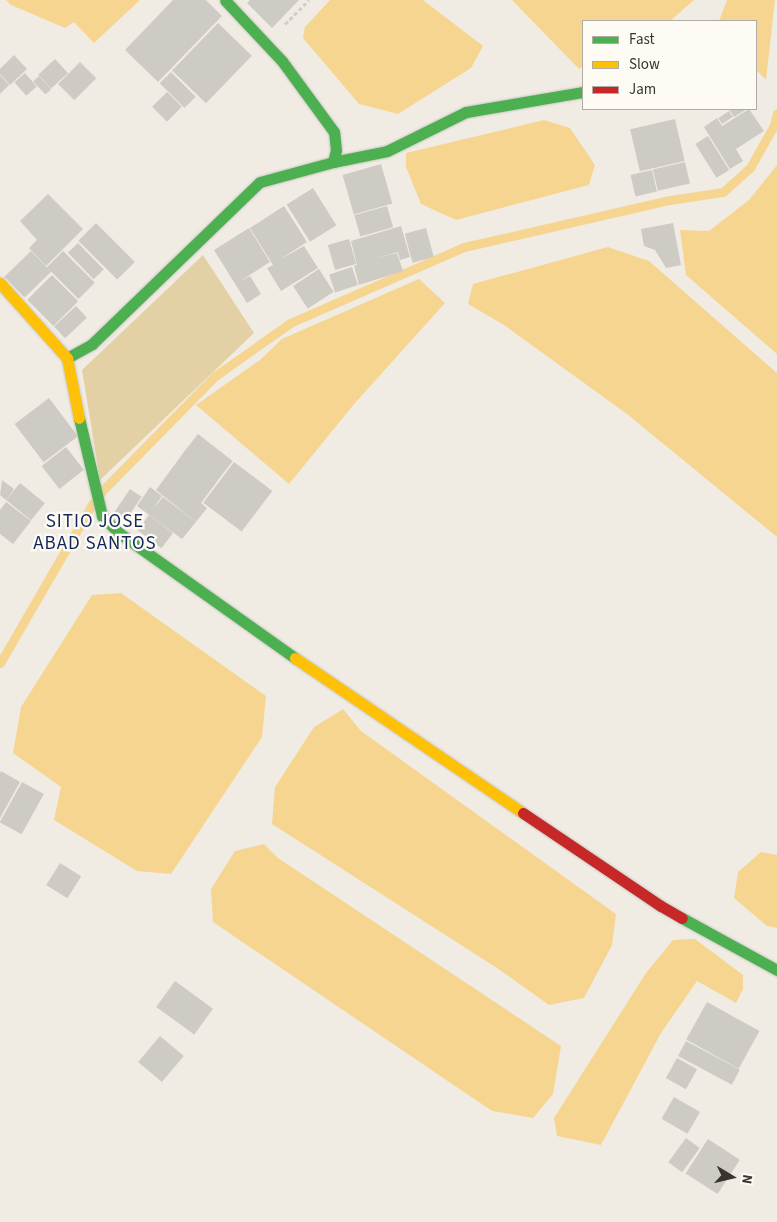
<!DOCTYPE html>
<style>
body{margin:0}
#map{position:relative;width:777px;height:1222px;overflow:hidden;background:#f0ece4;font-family:"Source Sans 3",sans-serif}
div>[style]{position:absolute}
.green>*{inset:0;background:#e4d0a5}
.water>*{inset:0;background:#f6d590}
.stream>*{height:9px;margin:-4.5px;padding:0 4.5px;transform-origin:4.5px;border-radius:4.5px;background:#f6d590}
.building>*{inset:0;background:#cecbc5;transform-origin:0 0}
.path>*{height:3px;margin-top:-1.5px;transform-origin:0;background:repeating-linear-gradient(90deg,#cfcecc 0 4px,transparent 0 6.5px)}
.roads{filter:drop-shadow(0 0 1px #c9c6c0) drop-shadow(0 0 1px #c9c6c0)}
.fast>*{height:11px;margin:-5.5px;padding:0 5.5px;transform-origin:5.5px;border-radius:5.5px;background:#4caf50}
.slow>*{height:11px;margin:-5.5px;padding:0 5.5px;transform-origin:5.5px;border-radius:5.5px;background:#ffc107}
.jam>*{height:11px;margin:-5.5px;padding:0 5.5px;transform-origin:5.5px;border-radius:5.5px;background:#c62828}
span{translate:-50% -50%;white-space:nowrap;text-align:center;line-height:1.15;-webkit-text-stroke:4.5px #fefbf5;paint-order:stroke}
.neighbourhood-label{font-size:19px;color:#11275d;letter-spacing:1px}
.legend{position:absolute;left:582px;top:20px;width:175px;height:90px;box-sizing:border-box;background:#fefbf5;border:1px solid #afaca6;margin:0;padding:6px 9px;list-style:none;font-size:15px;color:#383530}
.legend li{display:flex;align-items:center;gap:10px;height:25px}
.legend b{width:25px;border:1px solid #afaca6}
.north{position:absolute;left:707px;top:1152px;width:50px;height:50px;-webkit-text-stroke:4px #fefbf5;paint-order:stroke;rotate:99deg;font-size:14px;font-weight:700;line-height:20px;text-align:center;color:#383530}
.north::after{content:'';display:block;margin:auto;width:18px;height:22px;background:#383530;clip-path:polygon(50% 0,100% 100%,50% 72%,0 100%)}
</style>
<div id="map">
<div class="green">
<i style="clip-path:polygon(203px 255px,254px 333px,100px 480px,82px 370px)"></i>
</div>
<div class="water">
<i style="clip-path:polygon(6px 0,140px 0,94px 43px,74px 22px,65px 28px,11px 5px)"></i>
<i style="clip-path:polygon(330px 0,423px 0,483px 46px,471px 68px,398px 114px,359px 104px,303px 38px,305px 27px)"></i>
<i style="clip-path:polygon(512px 0,694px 0,670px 21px,583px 21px,583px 66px,579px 69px)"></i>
<i style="clip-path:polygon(727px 0,775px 0,766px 80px,756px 70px,756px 21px,719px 21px)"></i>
<i style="clip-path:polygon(544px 120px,570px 128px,595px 165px,589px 185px,456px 220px,421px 204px,406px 167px,406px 153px)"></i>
<i style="clip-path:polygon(777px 165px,777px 354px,686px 275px,680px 230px,709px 231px,749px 200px)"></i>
<i style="clip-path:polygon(608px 247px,649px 261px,777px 373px,777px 537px,627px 414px,504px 325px,468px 304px,473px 284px)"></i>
<i style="clip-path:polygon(419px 279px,445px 303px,355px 403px,289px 484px,196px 405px,260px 360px,282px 339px)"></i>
<i style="clip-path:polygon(121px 593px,266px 696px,262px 737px,171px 874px,137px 871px,54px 820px,61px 787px,13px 753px,21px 707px,92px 595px)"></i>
<i style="clip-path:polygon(343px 709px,361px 731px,616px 914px,612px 945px,584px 998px,549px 1005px,500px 970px,272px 824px,275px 787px,314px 727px)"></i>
<i style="clip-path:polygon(264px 844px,278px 858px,561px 1046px,553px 1094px,533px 1118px,492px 1111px,213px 922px,211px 889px,235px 851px)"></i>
<i style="clip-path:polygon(761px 852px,777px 855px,777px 928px,767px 926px,734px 898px,738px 872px)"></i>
<i style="clip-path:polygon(695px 939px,743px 975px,743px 989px,736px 1003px,697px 981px,661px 1033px,601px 1145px,557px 1136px,554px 1118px,646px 973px,673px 940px)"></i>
</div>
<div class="stream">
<i style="left:101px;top:492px;width:163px;rotate:-45.5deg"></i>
<i style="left:215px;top:376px;width:92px;rotate:-35.2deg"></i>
<i style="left:290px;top:323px;width:190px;rotate:-23.6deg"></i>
<i style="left:464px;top:247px;width:211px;rotate:-12.9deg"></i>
<i style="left:670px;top:200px;width:54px;rotate:-8.6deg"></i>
<i style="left:723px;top:192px;width:36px;rotate:-42deg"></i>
<i style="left:750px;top:168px;width:49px;rotate:-60.8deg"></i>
<i style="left:774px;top:125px;width:12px;rotate:-76deg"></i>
<i style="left:0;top:663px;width:184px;rotate:-59.9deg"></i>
</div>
<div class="building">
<i style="clip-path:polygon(173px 0,206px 0,222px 16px,158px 82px,125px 50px)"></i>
<i style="clip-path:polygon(250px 0,299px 0,272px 28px,247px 3px)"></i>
<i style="left:218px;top:23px;width:47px;height:66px;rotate:44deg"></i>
<i style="clip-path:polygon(14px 55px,27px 69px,10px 85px,0 74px,0 69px)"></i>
<i style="left:55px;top:59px;width:19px;height:23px;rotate:47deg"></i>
<i style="left:80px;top:62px;width:23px;height:31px;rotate:45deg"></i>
<i style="left:171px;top:72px;width:35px;height:16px;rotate:45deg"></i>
<i style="left:25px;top:73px;width:18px;height:14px;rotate:49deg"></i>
<i style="clip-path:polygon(0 75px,9px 85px,0 94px)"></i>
<i style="left:39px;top:76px;width:18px;height:8px;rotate:47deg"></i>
<i style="left:167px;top:92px;width:21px;height:21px;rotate:45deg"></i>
<i style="clip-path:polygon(729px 109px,747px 109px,734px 117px)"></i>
<i style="clip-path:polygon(749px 109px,764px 131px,736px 149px,743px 161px,730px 169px,704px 127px,717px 118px,722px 126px)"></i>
<i style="left:729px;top:111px;width:7px;height:13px;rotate:56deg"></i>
<i style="left:675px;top:119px;width:43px;height:46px;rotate:77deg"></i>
<i style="left:708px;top:136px;width:40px;height:15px;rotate:58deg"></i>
<i style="left:685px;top:162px;width:22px;height:33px;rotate:77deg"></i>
<i style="left:381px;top:164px;width:41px;height:40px;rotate:74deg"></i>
<i style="left:652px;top:170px;width:22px;height:22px;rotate:77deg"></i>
<i style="left:313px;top:188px;width:44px;height:31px;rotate:58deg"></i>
<i style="clip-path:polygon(48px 194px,83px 229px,46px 266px,29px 248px,37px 240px,20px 221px)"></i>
<i style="clip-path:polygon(284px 206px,307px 242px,279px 260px,304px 246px,318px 268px,281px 291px,267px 268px,273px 265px,250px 228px)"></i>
<i style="left:387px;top:206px;width:22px;height:34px;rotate:74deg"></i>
<i style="left:96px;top:223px;width:55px;height:25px;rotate:45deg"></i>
<i style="clip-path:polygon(673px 223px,681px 265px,666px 268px,655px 250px,644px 246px,641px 229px)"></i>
<i style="clip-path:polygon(401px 226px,410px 257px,400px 260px,398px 252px,376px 258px,397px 253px,403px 271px,359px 285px,354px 266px,357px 265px,351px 241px)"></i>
<i style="clip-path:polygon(249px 228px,270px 262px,239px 282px,250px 276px,261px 294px,247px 303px,214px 250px)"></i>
<i style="left:426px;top:228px;width:30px;height:22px;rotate:75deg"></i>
<i style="left:349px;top:239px;width:26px;height:22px;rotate:74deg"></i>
<i style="left:78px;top:243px;width:37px;height:14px;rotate:46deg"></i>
<i style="left:31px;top:251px;width:29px;height:37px;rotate:46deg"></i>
<i style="left:63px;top:251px;width:45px;height:23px;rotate:45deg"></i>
<i style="left:352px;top:267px;width:19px;height:24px;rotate:72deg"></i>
<i style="left:319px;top:269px;width:27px;height:31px;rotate:57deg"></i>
<i style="left:52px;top:275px;width:37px;height:35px;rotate:45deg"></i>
<i style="left:76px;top:306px;width:16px;height:30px;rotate:47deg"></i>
<i style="left:49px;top:398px;width:48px;height:43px;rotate:53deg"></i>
<i style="left:198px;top:434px;width:44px;height:28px;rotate:38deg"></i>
<i style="left:66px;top:447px;width:29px;height:31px;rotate:52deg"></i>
<i style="clip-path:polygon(181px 456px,216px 483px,201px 503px,207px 508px,196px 522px,156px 490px)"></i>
<i style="left:234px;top:462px;width:48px;height:51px;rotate:37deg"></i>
<i style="clip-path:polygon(2px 480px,14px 489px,6px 500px,0 495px)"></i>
<i style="left:20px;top:483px;width:32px;height:22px;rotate:39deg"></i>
<i style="clip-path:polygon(150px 487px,162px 496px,153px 509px,163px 497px,196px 522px,182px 539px,137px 506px)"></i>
<i style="left:130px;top:489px;width:14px;height:28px;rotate:34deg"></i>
<i style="clip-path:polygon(6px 502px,31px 521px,13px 544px,0 534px,0 510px)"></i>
<i style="left:149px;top:515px;width:30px;height:19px;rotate:37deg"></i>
<i style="clip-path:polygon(1px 771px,20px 782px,0 818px,0 773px)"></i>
<i style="left:22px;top:782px;width:25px;height:46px;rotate:29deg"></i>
<i style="left:60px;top:863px;width:25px;height:26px;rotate:32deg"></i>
<i style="left:175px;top:981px;width:47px;height:32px;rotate:36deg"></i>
<i style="left:707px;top:1002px;width:60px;height:43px;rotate:29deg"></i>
<i style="left:160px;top:1036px;width:31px;height:34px;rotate:40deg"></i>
<i style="left:686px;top:1041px;width:61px;height:17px;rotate:28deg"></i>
<i style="left:677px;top:1058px;width:23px;height:23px;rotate:29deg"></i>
<i style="left:674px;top:1097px;width:30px;height:25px;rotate:30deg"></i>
<i style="left:686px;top:1138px;width:17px;height:30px;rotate:36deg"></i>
<i style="left:708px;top:1139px;width:38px;height:41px;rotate:33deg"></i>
</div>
<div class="path">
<i style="left:285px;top:24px;width:34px;rotate:-45deg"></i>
</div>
<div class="roads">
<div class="fast">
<i style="left:333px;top:162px;width:55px;rotate:-11.5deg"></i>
<i style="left:387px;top:151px;width:88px;rotate:-26.3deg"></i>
<i style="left:466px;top:112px;width:119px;rotate:-9.7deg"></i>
<i style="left:67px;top:358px;width:29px;rotate:-29deg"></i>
<i style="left:92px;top:344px;width:233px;rotate:-44deg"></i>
<i style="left:260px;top:182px;width:76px;rotate:-15.3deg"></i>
<i style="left:333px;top:162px;width:12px;rotate:-76deg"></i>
<i style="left:336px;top:150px;width:18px;rotate:-96deg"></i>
<i style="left:334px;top:132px;width:88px;rotate:-126.2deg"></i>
<i style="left:282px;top:61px;width:83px;rotate:-133.1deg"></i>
<i style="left:79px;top:418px;width:101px;rotate:76.8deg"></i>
<i style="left:102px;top:516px;width:24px;rotate:45deg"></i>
<i style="left:119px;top:533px;width:216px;rotate:35.4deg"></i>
<i style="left:682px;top:918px;width:108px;rotate:28.7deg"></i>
</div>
<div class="slow">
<i style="left:0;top:283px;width:101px;rotate:48.2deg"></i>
<i style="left:67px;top:358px;width:61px;rotate:78.7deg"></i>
<i style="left:295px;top:658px;width:276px;rotate:34.2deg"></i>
</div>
<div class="jam">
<i style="left:523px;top:813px;width:166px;rotate:34deg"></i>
<i style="left:661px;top:906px;width:24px;rotate:30deg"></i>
</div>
</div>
<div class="neighbourhood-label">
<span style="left:95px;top:533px">SITIO JOSE<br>ABAD SANTOS</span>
</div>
<ul class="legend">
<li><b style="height:6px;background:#4caf50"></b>Fast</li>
<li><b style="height:6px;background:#ffc107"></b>Slow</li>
<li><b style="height:6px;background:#c62828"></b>Jam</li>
</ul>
<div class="north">N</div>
</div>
